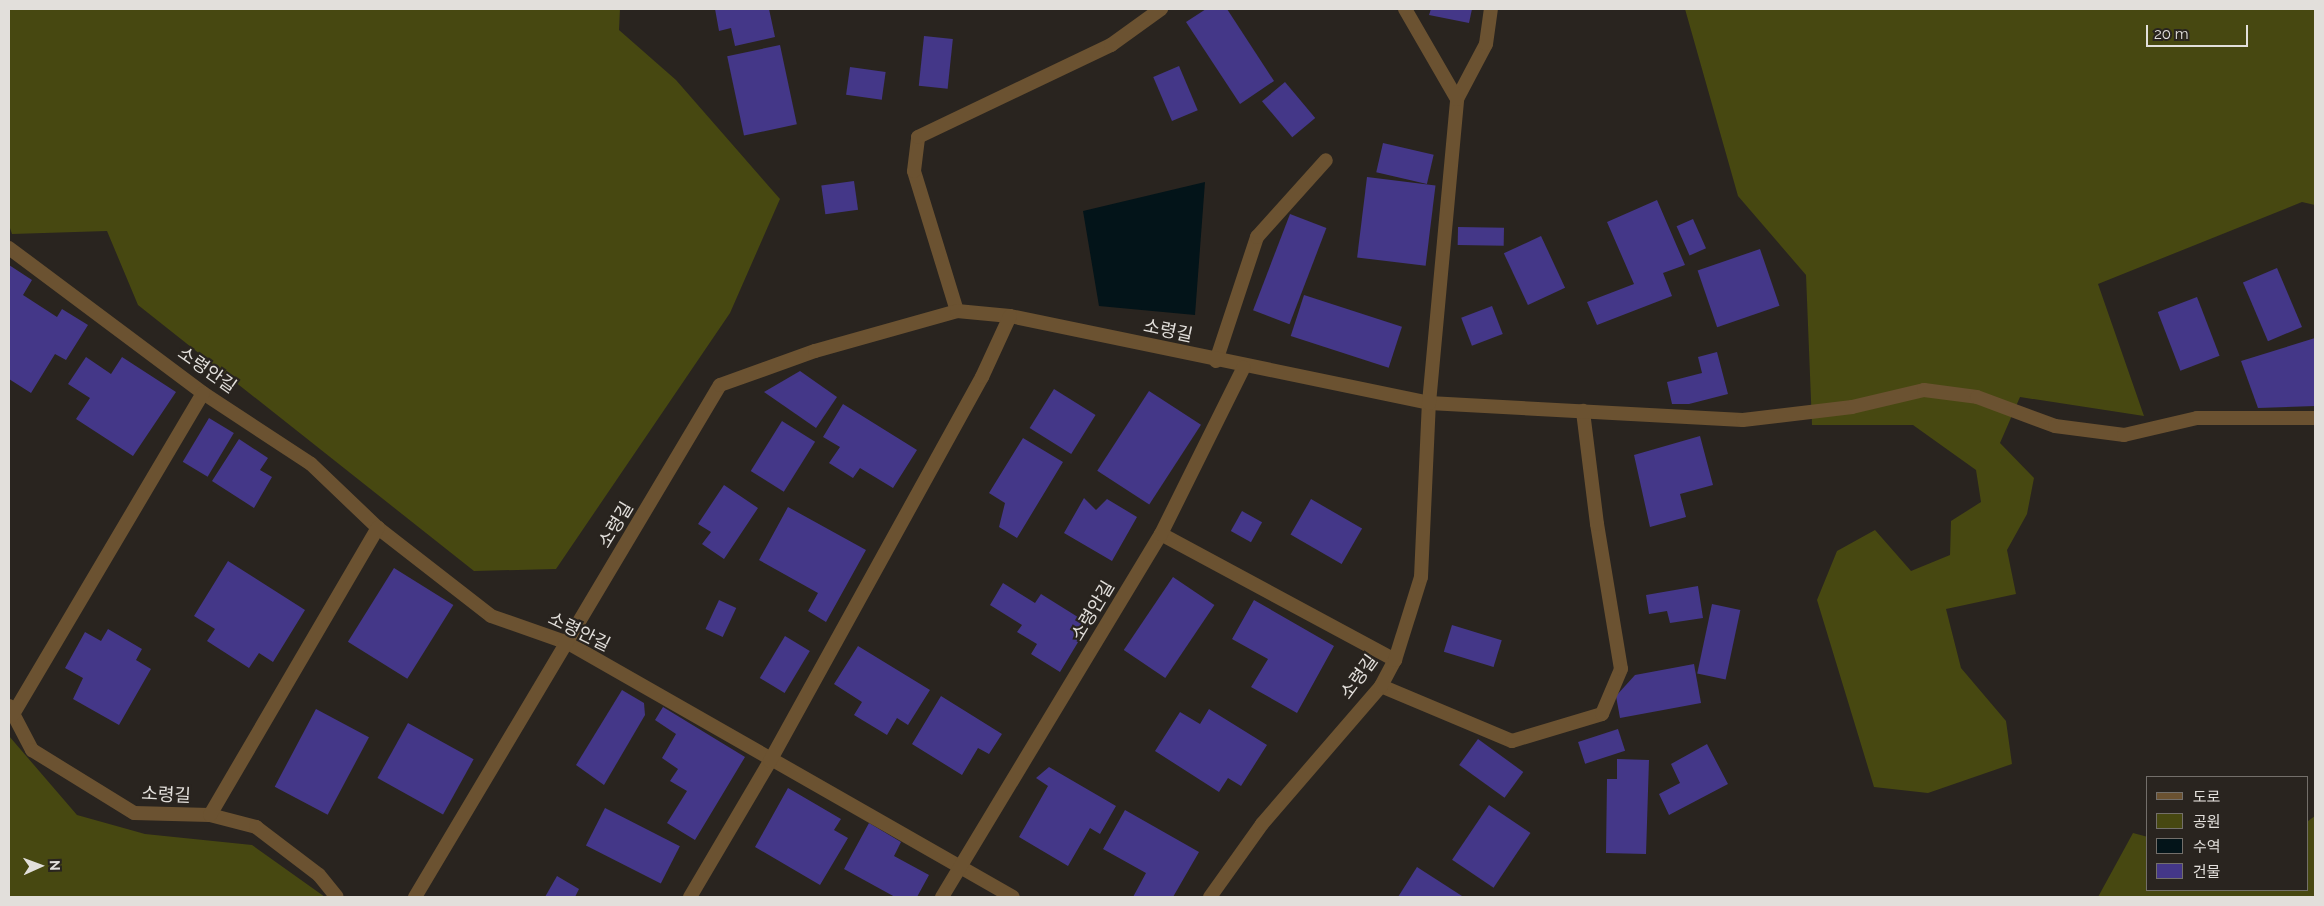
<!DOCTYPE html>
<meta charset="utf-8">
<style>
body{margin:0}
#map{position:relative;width:2324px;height:906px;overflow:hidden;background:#29241f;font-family:Raleway,"Noto Sans KR",sans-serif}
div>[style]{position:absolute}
.green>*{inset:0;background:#474811}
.water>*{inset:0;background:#031419}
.building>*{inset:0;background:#443788;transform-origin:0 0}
.service>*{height:14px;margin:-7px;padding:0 7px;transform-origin:7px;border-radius:7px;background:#6b5231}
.minor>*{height:14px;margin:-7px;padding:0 7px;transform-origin:7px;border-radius:7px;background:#6b5231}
span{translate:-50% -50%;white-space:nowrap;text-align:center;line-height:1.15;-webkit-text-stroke:4.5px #29241f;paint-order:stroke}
.street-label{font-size:18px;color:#e2dfdb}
.frame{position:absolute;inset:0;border:10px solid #e2dfdb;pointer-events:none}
.legend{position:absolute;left:2146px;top:776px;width:162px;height:115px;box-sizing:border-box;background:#29241f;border:1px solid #736f6a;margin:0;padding:6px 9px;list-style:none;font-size:15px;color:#e2dfdb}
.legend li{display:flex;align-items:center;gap:10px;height:25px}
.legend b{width:25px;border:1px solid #736f6a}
.north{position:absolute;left:15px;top:841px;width:50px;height:50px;-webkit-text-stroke:4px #29241f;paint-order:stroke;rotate:88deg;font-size:14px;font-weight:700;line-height:20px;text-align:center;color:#e2dfdb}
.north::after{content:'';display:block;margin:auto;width:18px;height:22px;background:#e2dfdb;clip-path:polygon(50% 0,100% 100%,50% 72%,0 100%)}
.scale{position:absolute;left:2146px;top:25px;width:102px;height:22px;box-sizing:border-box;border:2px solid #e2dfdb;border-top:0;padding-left:6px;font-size:15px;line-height:18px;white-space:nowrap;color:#e2dfdb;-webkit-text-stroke:4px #29241f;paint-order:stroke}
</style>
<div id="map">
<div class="green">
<i style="clip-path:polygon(9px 9px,620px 9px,619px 30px,676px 80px,780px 199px,730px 313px,556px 569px,474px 571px,138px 305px,107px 231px,12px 234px,9px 225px)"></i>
<i style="clip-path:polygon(1685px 9px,2315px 9px,2315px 205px,2302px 202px,2098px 284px,2144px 416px,2020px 397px,2000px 443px,2034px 478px,2027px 514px,2007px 550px,2016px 594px,1946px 609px,1961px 668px,2006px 721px,2012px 764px,1928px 793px,1874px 787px,1817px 600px,1837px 551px,1875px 530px,1911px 571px,1950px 555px,1951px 521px,1981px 502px,1976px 470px,1913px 425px,1812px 425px,1806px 275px,1738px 196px)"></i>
<i style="clip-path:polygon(9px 736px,77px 815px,145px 834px,252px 845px,325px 897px,9px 897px)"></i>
<i style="clip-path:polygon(2315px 816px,2315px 897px,2098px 897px,2133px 833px,2148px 837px,2148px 890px,2308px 890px,2308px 821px)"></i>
</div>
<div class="water">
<i style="clip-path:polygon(1205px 182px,1195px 315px,1099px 306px,1083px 211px)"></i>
</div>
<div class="building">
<i style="clip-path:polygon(715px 9px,769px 9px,775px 37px,735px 46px,731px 28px,719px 31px)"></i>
<i style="clip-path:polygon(1206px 9px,1227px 9px,1274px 81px,1240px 104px,1186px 22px)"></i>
<i style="clip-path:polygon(1431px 9px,1472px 9px,1469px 23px,1429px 15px)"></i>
<i style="left:924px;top:36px;width:29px;height:50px;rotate:6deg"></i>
<i style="left:780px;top:45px;width:81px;height:54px;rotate:78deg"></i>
<i style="left:1179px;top:66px;width:48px;height:28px;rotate:67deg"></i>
<i style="left:850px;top:67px;width:36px;height:28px;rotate:8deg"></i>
<i style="left:1285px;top:82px;width:47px;height:30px;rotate:50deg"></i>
<i style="left:1383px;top:143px;width:52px;height:30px;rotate:13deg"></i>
<i style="left:1367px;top:177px;width:69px;height:81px;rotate:7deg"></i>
<i style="left:854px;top:181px;width:29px;height:33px;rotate:82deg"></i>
<i style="clip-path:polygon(1657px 200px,1685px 265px,1663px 273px,1672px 296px,1597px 325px,1587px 302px,1634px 284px,1607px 222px)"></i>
<i style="left:1290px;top:214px;width:39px;height:103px;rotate:21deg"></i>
<i style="left:1693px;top:219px;width:32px;height:18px;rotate:66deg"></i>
<i style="left:1458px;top:227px;width:46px;height:18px;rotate:1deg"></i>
<i style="left:1541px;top:236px;width:57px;height:41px;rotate:65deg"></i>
<i style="left:1760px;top:249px;width:60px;height:66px;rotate:71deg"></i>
<i style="clip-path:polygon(9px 265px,32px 280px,23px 295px,57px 317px,62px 309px,88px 325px,66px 360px,55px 354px,31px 393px,9px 379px)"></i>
<i style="left:2277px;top:268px;width:64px;height:37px;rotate:67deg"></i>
<i style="left:1304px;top:295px;width:103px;height:43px;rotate:18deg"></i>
<i style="left:2197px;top:297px;width:63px;height:42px;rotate:69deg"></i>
<i style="left:1492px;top:306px;width:30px;height:33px;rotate:69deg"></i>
<i style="clip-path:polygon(2315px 338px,2315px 406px,2258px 408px,2241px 361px)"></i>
<i style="clip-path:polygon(1717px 352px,1728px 394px,1689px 404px,1672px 404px,1667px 382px,1702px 373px,1698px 357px)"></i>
<i style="clip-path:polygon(86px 357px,111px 374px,122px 357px,176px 392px,133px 456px,76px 419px,90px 398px,68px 384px)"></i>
<i style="clip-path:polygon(800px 371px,837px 397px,816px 428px,764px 392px)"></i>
<i style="left:1054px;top:389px;width:49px;height:46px;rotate:32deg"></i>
<i style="left:1149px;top:391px;width:62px;height:95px;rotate:33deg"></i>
<i style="clip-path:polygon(843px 404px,917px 450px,893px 488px,860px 468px,853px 478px,829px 463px,840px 447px,823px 437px)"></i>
<i style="left:209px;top:418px;width:29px;height:51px;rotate:31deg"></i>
<i style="left:782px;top:421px;width:39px;height:59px;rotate:32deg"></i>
<i style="clip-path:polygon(1700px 436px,1713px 485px,1680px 494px,1686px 517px,1650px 527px,1634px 455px)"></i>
<i style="clip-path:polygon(1023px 438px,1063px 462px,1017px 538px,999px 527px,1005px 503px,989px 493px)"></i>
<i style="clip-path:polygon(239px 439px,268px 458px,260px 470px,272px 477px,254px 508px,212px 481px)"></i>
<i style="clip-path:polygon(724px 485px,758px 508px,724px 559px,702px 544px,711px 532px,698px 524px)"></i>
<i style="clip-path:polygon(1084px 498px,1096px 510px,1107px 499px,1137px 517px,1112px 561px,1064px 533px)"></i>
<i style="left:1311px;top:499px;width:59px;height:41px;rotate:30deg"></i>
<i style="clip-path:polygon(788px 507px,866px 550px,826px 622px,808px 611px,818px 593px,759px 560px)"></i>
<i style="left:1242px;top:511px;width:23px;height:23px;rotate:29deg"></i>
<i style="clip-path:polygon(228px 561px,305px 610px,273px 662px,259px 653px,249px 668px,207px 641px,215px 629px,194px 616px)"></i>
<i style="left:394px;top:568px;width:70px;height:87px;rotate:32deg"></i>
<i style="left:1173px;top:577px;width:50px;height:88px;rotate:34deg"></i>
<i style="clip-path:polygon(1003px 583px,1035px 603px,1041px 594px,1089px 624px,1060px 672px,1031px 654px,1037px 644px,1017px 632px,1022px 625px,990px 605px)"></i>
<i style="clip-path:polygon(1698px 586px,1703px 618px,1670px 623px,1667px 611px,1649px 614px,1646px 595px)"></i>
<i style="left:719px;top:600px;width:19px;height:32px;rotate:25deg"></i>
<i style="clip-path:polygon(1254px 600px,1334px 646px,1297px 713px,1251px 687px,1268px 659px,1232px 639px)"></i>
<i style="left:1712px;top:604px;width:29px;height:71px;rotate:12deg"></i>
<i style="left:1452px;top:625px;width:52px;height:28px;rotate:17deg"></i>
<i style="clip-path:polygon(108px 629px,142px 649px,136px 660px,151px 669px,119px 725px,73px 699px,83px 678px,65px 668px,85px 632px,101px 641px)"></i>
<i style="left:785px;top:636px;width:29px;height:49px;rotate:31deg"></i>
<i style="clip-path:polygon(858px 646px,930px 690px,908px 725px,897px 718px,887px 735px,854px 715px,862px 702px,834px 684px)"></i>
<i style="clip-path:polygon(1694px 664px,1701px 703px,1620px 718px,1616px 696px,1635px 675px)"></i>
<i style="clip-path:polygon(622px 690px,644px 703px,645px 715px,604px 785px,576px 765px)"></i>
<i style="clip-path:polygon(941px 696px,1002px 734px,989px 754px,978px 748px,962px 775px,912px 744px)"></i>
<i style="clip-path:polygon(663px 707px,745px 757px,695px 840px,667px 823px,687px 791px,670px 781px,678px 769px,662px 758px,676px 734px,655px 720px)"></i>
<i style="left:316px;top:709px;width:60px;height:88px;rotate:28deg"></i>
<i style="clip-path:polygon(1209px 709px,1267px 745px,1241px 786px,1228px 778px,1219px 792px,1155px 751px,1180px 712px,1200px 724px)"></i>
<i style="left:408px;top:723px;width:75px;height:63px;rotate:29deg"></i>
<i style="left:1618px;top:729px;width:23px;height:42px;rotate:72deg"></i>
<i style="left:1478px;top:739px;width:56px;height:32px;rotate:36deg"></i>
<i style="clip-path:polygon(1707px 744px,1728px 784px,1669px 815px,1659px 794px,1680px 783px,1671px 764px)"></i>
<i style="clip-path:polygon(1617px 759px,1649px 760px,1646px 854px,1606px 853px,1607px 779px,1617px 779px)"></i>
<i style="clip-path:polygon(1049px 767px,1116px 806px,1100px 834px,1090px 828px,1068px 866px,1019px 837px,1048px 786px,1036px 778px)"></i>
<i style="clip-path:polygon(788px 788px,841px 819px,834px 830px,848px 838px,820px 885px,755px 847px)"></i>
<i style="left:1489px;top:805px;width:50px;height:66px;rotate:34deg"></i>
<i style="left:605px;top:808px;width:84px;height:42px;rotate:27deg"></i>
<i style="clip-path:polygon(1125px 810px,1199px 852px,1173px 897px,1133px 897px,1146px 873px,1103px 849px)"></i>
<i style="clip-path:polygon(869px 823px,901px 842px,894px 856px,929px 875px,917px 897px,895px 897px,844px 869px)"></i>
<i style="clip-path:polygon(1417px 867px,1462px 896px,1461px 897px,1398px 897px)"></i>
<i style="clip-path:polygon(557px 876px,579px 889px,575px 897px,545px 897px)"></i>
</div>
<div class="service">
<i style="left:1457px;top:99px;width:62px;rotate:-62.2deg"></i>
<i style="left:1486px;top:44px;width:35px;rotate:-82deg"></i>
<i style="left:1216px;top:361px;width:131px;rotate:-71.7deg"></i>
<i style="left:1257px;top:237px;width:103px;rotate:-48.1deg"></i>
<i style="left:1381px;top:686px;width:142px;rotate:22.8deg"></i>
<i style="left:1512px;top:741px;width:94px;rotate:-16.7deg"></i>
<i style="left:1602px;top:714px;width:49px;rotate:-67.1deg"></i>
<i style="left:1621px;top:669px;width:147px;rotate:-99.4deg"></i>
<i style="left:1597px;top:524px;width:114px;rotate:-97.1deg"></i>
</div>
<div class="minor">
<i style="left:9px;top:248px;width:242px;rotate:36.8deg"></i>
<i style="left:203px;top:393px;width:129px;rotate:33.3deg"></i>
<i style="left:311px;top:464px;width:93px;rotate:43.7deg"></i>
<i style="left:378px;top:528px;width:143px;rotate:37.9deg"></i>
<i style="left:491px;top:616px;width:82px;rotate:19.3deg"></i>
<i style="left:568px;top:643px;width:512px;rotate:29.72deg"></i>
<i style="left:957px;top:311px;width:146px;rotate:-107.1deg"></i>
<i style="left:914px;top:171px;width:34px;rotate:-83deg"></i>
<i style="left:918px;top:137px;width:214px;rotate:-25.5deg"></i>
<i style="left:1111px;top:45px;width:62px;rotate:-35.8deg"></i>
<i style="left:1161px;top:534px;width:266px;rotate:28.3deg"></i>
<i style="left:9px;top:706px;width:50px;rotate:62.4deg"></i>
<i style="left:32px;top:750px;width:120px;rotate:31.7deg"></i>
<i style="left:134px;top:813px;width:76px;rotate:1.5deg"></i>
<i style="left:210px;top:815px;width:48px;rotate:14.6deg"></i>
<i style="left:256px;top:827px;width:79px;rotate:37.3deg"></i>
<i style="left:319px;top:875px;width:28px;rotate:51deg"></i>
<i style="left:12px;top:716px;width:375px;rotate:-59.4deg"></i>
<i style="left:210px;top:815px;width:333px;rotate:-59.7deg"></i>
<i style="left:415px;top:897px;width:596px;rotate:-59.22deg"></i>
<i style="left:720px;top:385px;width:101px;rotate:-19.7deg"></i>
<i style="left:815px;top:351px;width:148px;rotate:-15.7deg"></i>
<i style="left:957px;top:311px;width:53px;rotate:5.4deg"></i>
<i style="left:1010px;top:316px;width:428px;rotate:11.7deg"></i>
<i style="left:1429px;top:403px;width:314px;rotate:3.1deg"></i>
<i style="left:1743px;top:420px;width:110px;rotate:-6.8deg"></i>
<i style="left:1852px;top:407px;width:74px;rotate:-13.3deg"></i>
<i style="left:1924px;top:390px;width:53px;rotate:7.5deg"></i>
<i style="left:1977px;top:397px;width:83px;rotate:20.4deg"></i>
<i style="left:2055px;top:426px;width:70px;rotate:7.4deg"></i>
<i style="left:2124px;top:435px;width:75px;rotate:-13.1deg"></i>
<i style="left:2197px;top:418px;width:118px"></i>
<i style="left:690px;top:897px;width:158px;rotate:-59.5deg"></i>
<i style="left:770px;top:761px;width:439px;rotate:-61.1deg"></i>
<i style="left:982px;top:377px;width:67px;rotate:-65.3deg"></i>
<i style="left:942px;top:897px;width:424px;rotate:-58.9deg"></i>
<i style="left:1161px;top:534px;width:186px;rotate:-63.6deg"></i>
<i style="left:1210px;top:897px;width:90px;rotate:-54.5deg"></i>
<i style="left:1262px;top:824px;width:182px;rotate:-49.2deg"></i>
<i style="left:1381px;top:686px;width:30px;rotate:-62deg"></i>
<i style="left:1395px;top:660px;width:87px;rotate:-72.6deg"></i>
<i style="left:1421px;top:577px;width:174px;rotate:-87.4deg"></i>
<i style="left:1429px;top:403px;width:305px;rotate:-84.7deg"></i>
<i style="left:1457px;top:99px;width:104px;rotate:-120deg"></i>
</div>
<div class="street-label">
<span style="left:1168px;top:331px;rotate:12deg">소령길</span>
<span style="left:207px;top:370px;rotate:35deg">소령안길</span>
<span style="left:616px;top:525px;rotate:-59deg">소령길</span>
<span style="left:1093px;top:611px;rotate:-59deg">소령안길</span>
<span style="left:579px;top:632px;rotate:26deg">소령안길</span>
<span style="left:1359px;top:677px;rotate:-54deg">소령길</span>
<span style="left:166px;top:795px;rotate:3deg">소령길</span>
</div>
<div class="frame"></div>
<ul class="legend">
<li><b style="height:6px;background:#6b5231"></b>도로</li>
<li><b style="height:14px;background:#474811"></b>공원</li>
<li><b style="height:14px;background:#031419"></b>수역</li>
<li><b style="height:14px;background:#443788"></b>건물</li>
</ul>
<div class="north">N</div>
<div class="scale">20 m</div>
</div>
